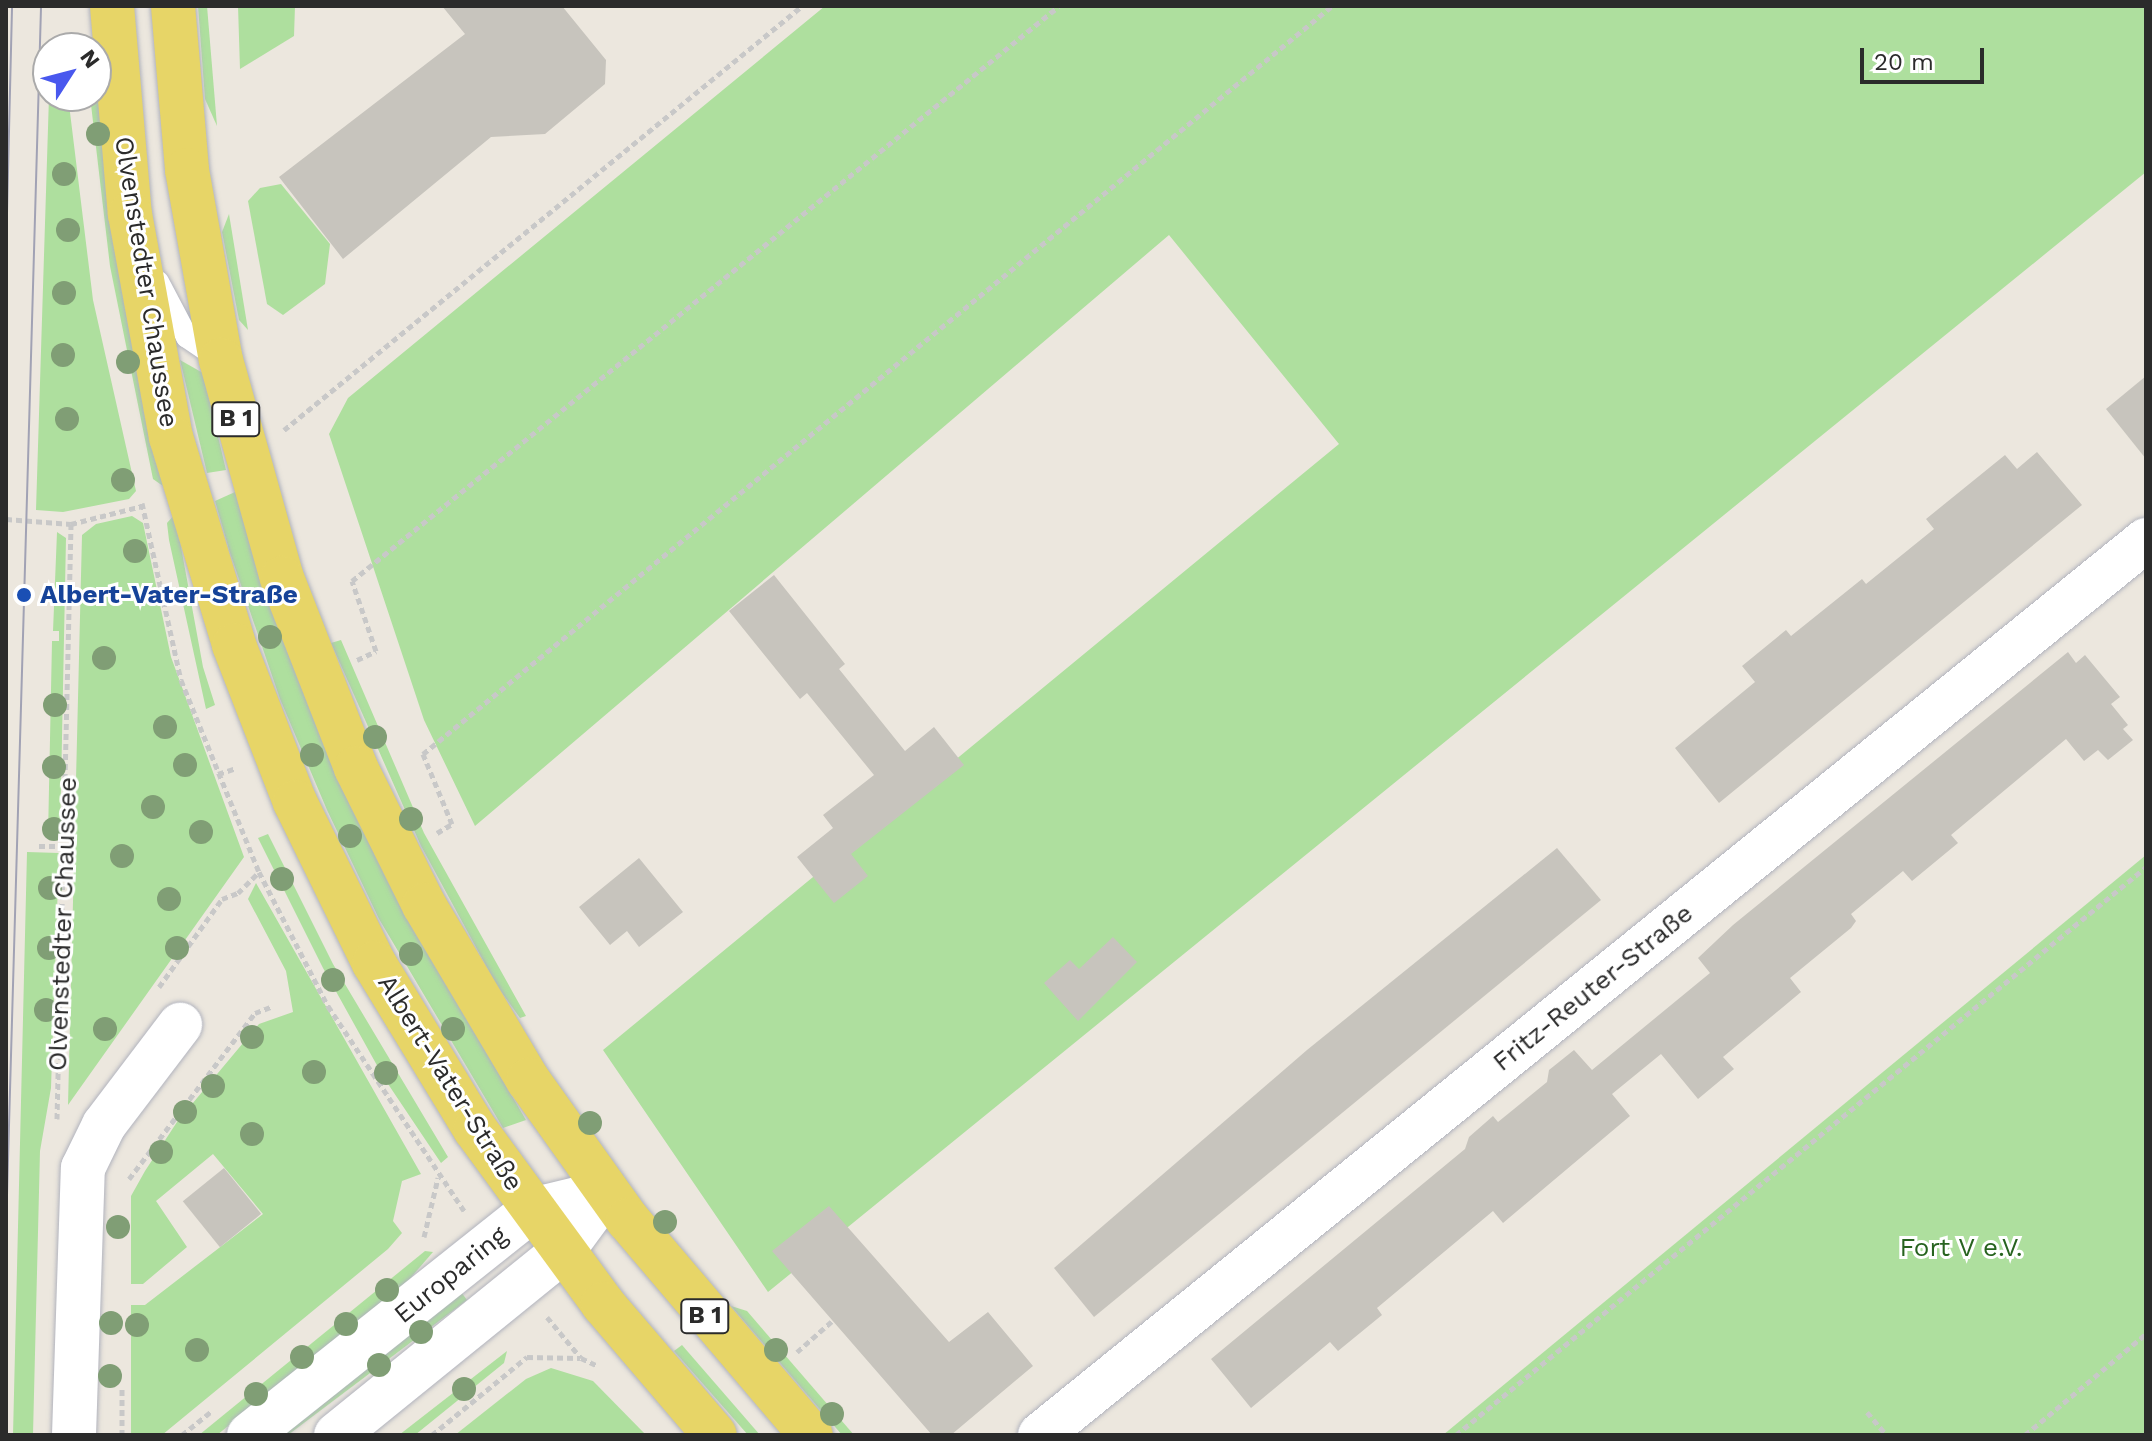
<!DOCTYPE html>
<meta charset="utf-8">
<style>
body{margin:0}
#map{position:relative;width:2152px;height:1441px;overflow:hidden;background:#ece7de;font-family:"Work Sans",sans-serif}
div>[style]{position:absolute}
.green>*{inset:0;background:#aedf9e;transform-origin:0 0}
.building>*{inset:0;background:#c7c4bd;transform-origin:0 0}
.path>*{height:5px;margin-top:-2.5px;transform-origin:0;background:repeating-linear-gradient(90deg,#c8c8c8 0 6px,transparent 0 10px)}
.roads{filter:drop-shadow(0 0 2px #b1b3bd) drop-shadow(0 0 2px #b1b3bd)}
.service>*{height:22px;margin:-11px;padding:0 11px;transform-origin:11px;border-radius:11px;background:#fff}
.minor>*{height:44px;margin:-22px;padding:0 22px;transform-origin:22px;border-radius:22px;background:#fff}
.secondary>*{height:44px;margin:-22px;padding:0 22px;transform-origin:22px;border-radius:22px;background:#fff}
.primary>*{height:44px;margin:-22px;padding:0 22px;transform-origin:22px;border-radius:22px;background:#e7d567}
.tram>*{height:2px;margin:-1px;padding:0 1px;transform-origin:1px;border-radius:1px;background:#a1a2b4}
.trees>*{width:24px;height:24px;margin:-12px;border-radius:50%;background:#809e75}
.dots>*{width:22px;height:22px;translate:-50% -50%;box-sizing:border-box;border:4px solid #fff;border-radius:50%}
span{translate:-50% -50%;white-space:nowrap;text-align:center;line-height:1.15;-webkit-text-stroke:6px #fff;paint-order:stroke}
.shield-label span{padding:2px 6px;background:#fff;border:2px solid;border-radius:6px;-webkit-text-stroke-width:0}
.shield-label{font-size:24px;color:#2b2b2b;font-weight:700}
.street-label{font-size:26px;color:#2b2b2b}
.transit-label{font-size:26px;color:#164399;font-weight:700}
.left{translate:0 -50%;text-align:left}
.park-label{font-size:26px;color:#27631f}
.frame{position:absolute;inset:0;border:8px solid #2b2b2b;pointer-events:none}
.north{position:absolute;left:32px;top:32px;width:80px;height:80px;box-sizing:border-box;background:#fff;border:2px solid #aaa;border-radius:50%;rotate:54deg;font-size:22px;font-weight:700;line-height:32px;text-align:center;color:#2b2b2b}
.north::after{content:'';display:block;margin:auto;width:28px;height:36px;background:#4958ee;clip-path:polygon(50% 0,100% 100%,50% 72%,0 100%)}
.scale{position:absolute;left:1860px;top:48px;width:124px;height:36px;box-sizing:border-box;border:4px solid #2b2b2b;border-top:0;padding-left:10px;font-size:24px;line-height:28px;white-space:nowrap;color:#2b2b2b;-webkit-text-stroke:6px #fff;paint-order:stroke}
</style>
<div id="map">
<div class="green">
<i style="clip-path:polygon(198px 6px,207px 6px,217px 126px,205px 99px)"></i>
<i style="clip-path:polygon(238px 6px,295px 6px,294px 36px,240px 69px)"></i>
<i style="clip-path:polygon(825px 6px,2146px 6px,2146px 172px,768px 1292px,603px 1050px,1339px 444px,1169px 235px,475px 826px,424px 720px,329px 434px,348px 398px)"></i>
<i style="clip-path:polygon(96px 64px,135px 359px,163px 486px,153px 479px,110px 266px,90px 96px,96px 96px)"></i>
<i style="clip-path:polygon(49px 96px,68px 96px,93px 300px,136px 491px,129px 499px,63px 512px,36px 510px)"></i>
<i style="clip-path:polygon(281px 184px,330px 244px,325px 284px,283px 315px,267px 304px,248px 201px,260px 188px)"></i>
<i style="clip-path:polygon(229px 214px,248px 330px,239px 320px,222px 232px)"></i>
<i style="clip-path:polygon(180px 360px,203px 373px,226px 470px,207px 473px)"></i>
<i style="clip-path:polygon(235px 492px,430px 956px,526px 1120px,503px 1128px,379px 919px,327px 810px,280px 699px,230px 553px,215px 501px)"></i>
<i style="clip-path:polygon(175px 514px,203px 667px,215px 705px,206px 709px,169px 540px,167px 523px)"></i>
<i style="clip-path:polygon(132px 516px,143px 523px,171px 657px,244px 857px,68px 1105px,82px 535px,96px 524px)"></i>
<i style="clip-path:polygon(57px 532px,66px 538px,60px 838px,48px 837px,52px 641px,59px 641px,59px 631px,53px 631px)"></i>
<i style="clip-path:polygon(341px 640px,424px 833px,526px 1016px,520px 1018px,497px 986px,421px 846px,331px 643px)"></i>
<i style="clip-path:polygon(268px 834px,333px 964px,448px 1157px,441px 1163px,384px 1078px,323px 968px,258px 838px)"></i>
<i style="clip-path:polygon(27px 852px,59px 853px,51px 1088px,40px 1151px,33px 1435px,13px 1435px)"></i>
<i style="clip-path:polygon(2146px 855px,2146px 1435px,1443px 1435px)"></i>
<i style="clip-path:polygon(256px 883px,421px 1174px,402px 1181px,393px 1221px,402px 1233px,388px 1249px,162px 1435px,131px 1435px,131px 1305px,145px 1305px,263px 1214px,213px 1154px,156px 1201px,187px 1247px,143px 1284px,131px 1284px,131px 1196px,145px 1171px,177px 1122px,259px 1024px,293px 1012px,286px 971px,248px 899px)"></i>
<i style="clip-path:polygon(425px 1251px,433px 1252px,407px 1282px,217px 1435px,199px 1435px)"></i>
<i style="left:461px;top:1292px;width:10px;height:228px;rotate:53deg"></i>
<i style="clip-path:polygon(731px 1306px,747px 1311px,854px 1435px,842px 1435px)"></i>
<i style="clip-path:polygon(682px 1345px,760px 1435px,748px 1435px,674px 1351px)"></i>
<i style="clip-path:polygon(507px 1351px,504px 1363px,415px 1435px,399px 1435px)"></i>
<i style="clip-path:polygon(551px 1368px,593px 1381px,646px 1435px,455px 1435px,526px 1379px)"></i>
</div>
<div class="building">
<i style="clip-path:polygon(442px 6px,562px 6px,606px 60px,605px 84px,545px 134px,491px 137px,343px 259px,279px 177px,465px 34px)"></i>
<i style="clip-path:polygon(2146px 376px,2146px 459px,2106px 409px)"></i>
<i style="clip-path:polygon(2037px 452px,2082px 505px,1719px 803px,1675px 748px,1755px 682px,1742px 666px,1786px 630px,1791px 636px,1862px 579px,1866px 584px,1934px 529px,1926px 519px,2005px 455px,2017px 469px)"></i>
<i style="clip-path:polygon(774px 575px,845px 664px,839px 669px,905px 751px,934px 727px,964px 765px,851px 854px,868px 876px,834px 903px,797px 857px,833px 828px,823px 815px,874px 775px,807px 693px,800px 699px,729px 611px)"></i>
<i style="clip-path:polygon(2068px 652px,2076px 663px,2085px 655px,2120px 697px,2111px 704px,2128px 725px,2123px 729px,2133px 740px,2108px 760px,2098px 750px,2084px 761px,2066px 739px,1951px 835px,1958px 843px,1912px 881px,1903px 871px,1851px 914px,1856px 921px,1851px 928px,1790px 978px,1801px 992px,1723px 1057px,1734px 1069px,1698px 1099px,1661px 1054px,1612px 1094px,1630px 1116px,1503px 1223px,1493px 1211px,1377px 1308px,1382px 1315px,1338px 1351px,1330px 1342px,1251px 1408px,1211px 1359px,1465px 1149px,1469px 1137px,1493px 1116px,1498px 1122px,1547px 1082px,1549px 1070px,1574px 1050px,1592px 1070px,1710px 973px,1698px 958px,1733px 925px)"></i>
<i style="clip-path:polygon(1557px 848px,1601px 900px,1094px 1317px,1054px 1268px,1307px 1050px)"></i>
<i style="clip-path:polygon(639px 858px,683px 912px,639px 947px,627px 931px,610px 945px,579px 907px)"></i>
<i style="clip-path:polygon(1113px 937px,1137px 962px,1078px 1021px,1044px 983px,1070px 960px,1079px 969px)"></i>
<i style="left:224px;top:1168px;width:59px;height:53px;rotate:51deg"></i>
<i style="clip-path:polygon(829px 1206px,949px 1342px,988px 1312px,1033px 1366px,951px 1435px,932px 1435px,772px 1251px)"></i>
</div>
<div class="path">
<i style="left:284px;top:430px;width:669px;rotate:-39.3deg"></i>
<i style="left:142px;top:503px;width:181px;rotate:77.6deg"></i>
<i style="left:181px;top:680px;width:207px;rotate:67.9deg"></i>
<i style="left:259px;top:872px;width:151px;rotate:62.8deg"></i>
<i style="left:328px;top:1006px;width:246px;rotate:56.4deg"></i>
<i style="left:6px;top:519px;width:65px;rotate:4.4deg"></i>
<i style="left:71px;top:524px;width:77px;rotate:-14.2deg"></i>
<i style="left:357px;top:660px;width:21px;rotate:-25deg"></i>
<i style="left:376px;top:651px;width:74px;rotate:-108.9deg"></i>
<i style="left:352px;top:581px;width:911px;rotate:-39.12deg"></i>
<i style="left:218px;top:774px;width:19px;rotate:-18deg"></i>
<i style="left:437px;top:833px;width:17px;rotate:-31deg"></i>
<i style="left:452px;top:824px;width:76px;rotate:-112.5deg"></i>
<i style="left:423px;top:754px;width:1177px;rotate:-39.45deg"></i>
<i style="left:39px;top:846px;width:27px"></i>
<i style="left:159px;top:987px;width:108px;rotate:-54.4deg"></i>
<i style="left:222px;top:899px;width:17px;rotate:-21deg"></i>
<i style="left:238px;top:893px;width:30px;rotate:-45deg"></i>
<i style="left:57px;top:1119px;width:595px;rotate:-88.65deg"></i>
<i style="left:129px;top:1179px;width:208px;rotate:-52.8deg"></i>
<i style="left:255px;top:1013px;width:17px;rotate:-21deg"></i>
<i style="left:424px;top:1237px;width:61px;rotate:-76.7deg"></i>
<i style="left:547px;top:1317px;width:53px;rotate:50.3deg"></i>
<i style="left:581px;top:1358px;width:17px;rotate:25deg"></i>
<i style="left:797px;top:1352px;width:47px;rotate:-41.5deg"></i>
<i style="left:1867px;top:1412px;width:30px;rotate:50deg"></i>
<i style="left:122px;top:1435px;width:47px;rotate:-90deg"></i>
<i style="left:182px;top:1435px;width:38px;rotate:-39deg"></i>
<i style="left:432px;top:1435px;width:123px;rotate:-39.4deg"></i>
<i style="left:527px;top:1357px;width:53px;rotate:1.1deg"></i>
<i style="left:1456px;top:1435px;width:894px;rotate:-39.46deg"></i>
<i style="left:2025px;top:1435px;width:158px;rotate:-39.9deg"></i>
</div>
<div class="roads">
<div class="service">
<i style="left:158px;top:282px;width:62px;rotate:62.2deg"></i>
<i style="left:187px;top:337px;width:41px;rotate:34.1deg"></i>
</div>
<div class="minor">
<i style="left:74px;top:1435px;width:267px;rotate:-88.1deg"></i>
<i style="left:83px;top:1168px;width:48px;rotate:-64deg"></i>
<i style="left:104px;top:1125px;width:126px;rotate:-52.8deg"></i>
<i style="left:1040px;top:1435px;width:1423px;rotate:-38.98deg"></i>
</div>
<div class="secondary">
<i style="left:249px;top:1435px;width:362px;rotate:-38.5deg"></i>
<i style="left:532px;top:1210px;width:76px;rotate:-13.7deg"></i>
<i style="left:336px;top:1435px;width:291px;rotate:-39deg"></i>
<i style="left:562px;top:1252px;width:74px;rotate:-53.7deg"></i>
</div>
<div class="primary">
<i style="left:112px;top:6px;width:209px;rotate:85.1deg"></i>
<i style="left:130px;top:214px;width:227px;rotate:79.6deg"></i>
<i style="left:171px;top:437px;width:217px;rotate:73.1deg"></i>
<i style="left:234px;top:645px;width:168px;rotate:68.8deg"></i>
<i style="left:295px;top:802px;width:179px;rotate:63.9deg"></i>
<i style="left:374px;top:963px;width:194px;rotate:58.7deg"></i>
<i style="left:475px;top:1129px;width:217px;rotate:53.8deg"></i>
<i style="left:603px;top:1304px;width:172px;rotate:49.5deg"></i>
<i style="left:173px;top:6px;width:165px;rotate:85.1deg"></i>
<i style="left:187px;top:170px;width:193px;rotate:79.9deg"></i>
<i style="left:221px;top:360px;width:226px;rotate:74.4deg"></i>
<i style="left:282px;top:578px;width:204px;rotate:68.7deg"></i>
<i style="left:356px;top:768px;width:153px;rotate:63.6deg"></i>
<i style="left:424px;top:905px;width:204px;rotate:59.3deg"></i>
<i style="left:528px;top:1080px;width:172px;rotate:54.5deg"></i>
<i style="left:628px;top:1220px;width:282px;rotate:49.6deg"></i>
</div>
</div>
<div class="tram">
<i style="left:6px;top:254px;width:248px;rotate:-88.6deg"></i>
<i style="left:6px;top:1230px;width:1225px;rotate:-88.36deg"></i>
</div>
<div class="trees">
<i style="left:98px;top:134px"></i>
<i style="left:64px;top:174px"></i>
<i style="left:68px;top:230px"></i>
<i style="left:64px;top:293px"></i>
<i style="left:63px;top:355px"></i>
<i style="left:128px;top:362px"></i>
<i style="left:67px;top:419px"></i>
<i style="left:123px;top:480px"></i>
<i style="left:135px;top:551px"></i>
<i style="left:270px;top:637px"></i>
<i style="left:104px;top:658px"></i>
<i style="left:55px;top:705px"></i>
<i style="left:165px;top:727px"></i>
<i style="left:375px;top:737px"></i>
<i style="left:312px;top:755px"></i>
<i style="left:185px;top:765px"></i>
<i style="left:54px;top:767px"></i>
<i style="left:153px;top:807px"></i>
<i style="left:411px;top:819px"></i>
<i style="left:54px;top:829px"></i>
<i style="left:201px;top:832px"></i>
<i style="left:350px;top:836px"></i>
<i style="left:122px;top:856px"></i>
<i style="left:282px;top:879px"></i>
<i style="left:50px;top:888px"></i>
<i style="left:169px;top:899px"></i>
<i style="left:49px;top:948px"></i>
<i style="left:177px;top:948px"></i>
<i style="left:411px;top:954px"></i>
<i style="left:333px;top:980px"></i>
<i style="left:46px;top:1010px"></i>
<i style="left:105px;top:1029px"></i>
<i style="left:453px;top:1029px"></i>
<i style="left:252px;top:1037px"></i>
<i style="left:314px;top:1072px"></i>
<i style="left:386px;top:1073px"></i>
<i style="left:213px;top:1086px"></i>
<i style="left:185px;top:1112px"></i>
<i style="left:590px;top:1123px"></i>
<i style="left:252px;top:1134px"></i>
<i style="left:161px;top:1152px"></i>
<i style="left:665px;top:1222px"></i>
<i style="left:118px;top:1227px"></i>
<i style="left:387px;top:1290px"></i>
<i style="left:111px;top:1323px"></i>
<i style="left:346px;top:1324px"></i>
<i style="left:137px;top:1325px"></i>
<i style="left:421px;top:1332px"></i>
<i style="left:197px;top:1350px"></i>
<i style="left:776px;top:1350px"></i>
<i style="left:302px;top:1357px"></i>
<i style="left:379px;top:1365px"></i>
<i style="left:110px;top:1376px"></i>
<i style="left:464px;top:1389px"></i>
<i style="left:256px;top:1394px"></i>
<i style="left:832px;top:1414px"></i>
</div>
<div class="dots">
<i style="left:24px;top:595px;background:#1a4fb4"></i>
</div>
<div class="shield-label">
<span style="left:236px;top:419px">B 1</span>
<span style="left:705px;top:1316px">B 1</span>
</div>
<div class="street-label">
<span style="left:146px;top:282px;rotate:81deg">Olvenstedter Chaussee</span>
<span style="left:63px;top:924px;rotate:-88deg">Olvenstedter Chaussee</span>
<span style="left:1593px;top:988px;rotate:-39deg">Fritz-Reuter-Straße</span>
<span style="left:450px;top:1083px;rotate:58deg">Albert-Vater-Straße</span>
<span style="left:451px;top:1275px;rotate:-39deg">Europaring</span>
</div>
<div class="transit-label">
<span class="left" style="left:40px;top:595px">Albert-Vater-Straße</span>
</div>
<div class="park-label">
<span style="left:1961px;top:1248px">Fort V e.V.</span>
</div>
<div class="frame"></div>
<div class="north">N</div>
<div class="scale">20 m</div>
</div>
